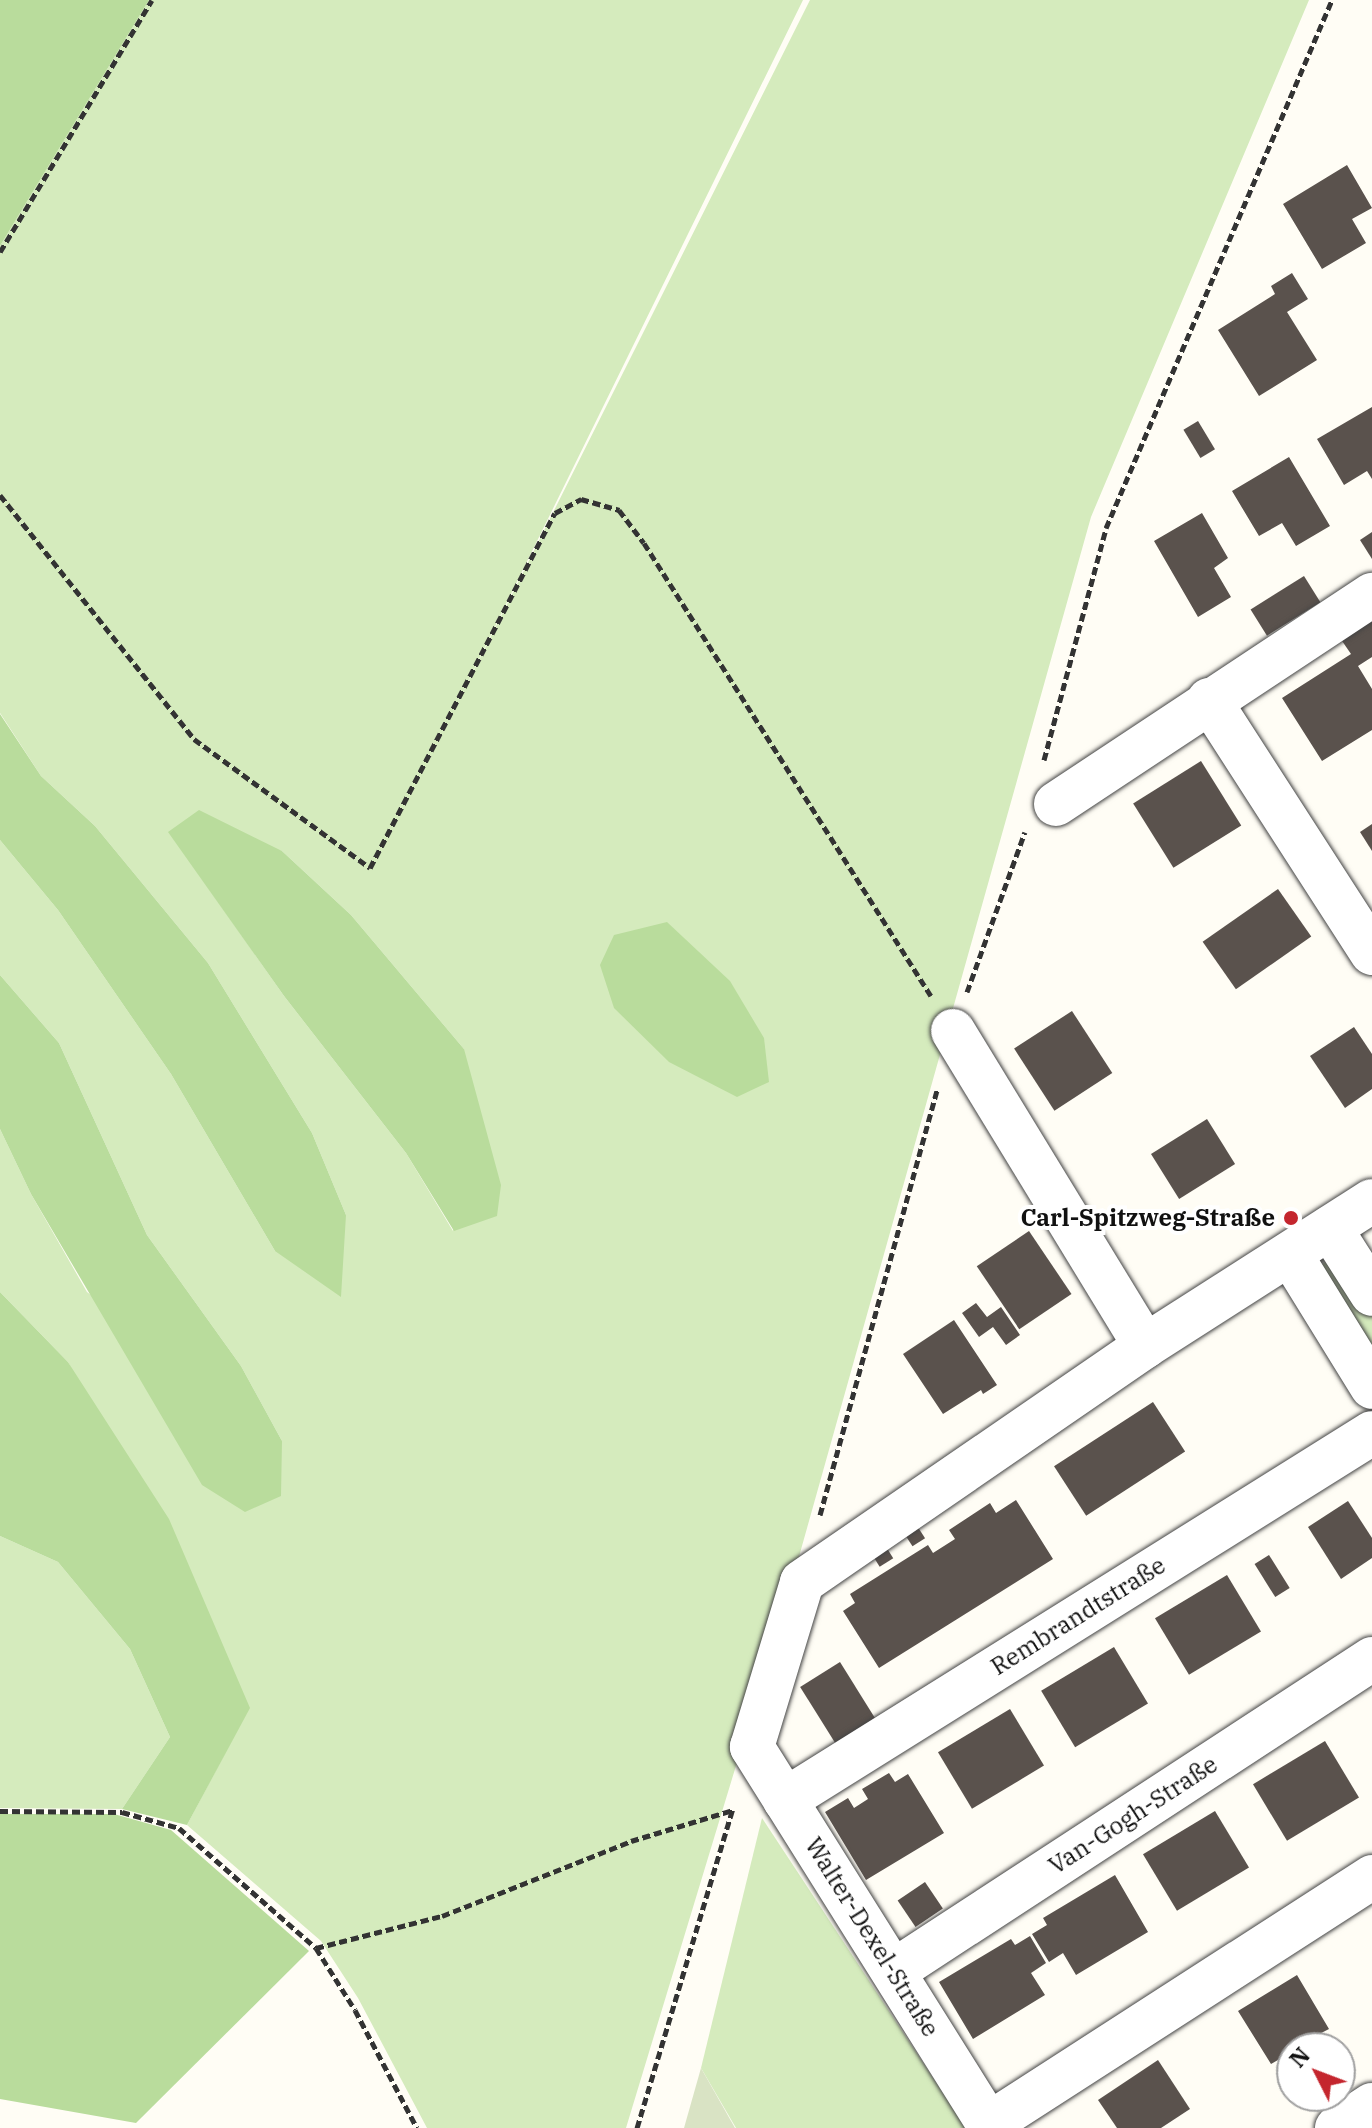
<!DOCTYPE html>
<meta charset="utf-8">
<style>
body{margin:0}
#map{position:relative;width:1372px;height:2128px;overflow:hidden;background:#fffdf5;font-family:"IBM Plex Serif",serif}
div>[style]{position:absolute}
.green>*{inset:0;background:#d5ebbd}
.forest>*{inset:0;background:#b9dc9c}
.cemetery>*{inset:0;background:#d9e3c4}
.building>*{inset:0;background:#5a524d;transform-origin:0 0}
.path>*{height:5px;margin-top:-2.5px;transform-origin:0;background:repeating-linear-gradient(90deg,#333 0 8px,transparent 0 12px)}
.roads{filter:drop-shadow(0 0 2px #444) drop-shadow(0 0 2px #444)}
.minor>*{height:44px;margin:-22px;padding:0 22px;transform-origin:22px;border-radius:22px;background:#fff}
.dots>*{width:22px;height:22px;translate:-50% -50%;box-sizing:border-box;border:4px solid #fff;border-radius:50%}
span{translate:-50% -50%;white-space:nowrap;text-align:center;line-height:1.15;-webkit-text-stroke:8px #fff;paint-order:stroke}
.poi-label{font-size:24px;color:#111;font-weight:700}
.right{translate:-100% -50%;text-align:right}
.street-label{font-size:24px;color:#111}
.north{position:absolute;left:1276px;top:2032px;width:80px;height:80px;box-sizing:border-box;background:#fff;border:2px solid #a0a0a0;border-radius:50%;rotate:312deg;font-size:22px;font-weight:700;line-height:32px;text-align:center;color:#111}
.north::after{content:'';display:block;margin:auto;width:28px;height:36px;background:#c4262e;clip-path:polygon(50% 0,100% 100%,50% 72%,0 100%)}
</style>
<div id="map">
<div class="green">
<i style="clip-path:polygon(evenodd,149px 0,803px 0,455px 708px,810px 0,1309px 0,1091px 517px,793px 1578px,626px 2128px,427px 2128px,358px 1998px,321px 1941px,187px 1825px,249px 1708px,68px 1362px,0 1292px,0 1129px,31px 1194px,87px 1292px,282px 1441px,241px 1366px,147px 1235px,59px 1043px,0 975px,0 840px,58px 910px,171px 1074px,275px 1251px,346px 1215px,312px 1133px,208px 963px,95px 826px,41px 776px,0 713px,0 246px,149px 0,169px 832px,282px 851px,351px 915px,464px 1049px,453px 1231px,406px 1153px,284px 996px,169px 832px)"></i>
<i style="clip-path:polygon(1335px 1257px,1372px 1315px,1372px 1365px,1319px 1266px)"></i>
<i style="clip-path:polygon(0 1536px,58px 1562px,130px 1649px,170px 1737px,122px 1809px,0 1808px)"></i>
<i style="clip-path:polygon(762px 1818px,966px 2128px,736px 2128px,701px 2068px)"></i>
</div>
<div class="forest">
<i style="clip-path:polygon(0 0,149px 0,0 246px)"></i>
<i style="clip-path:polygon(0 714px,41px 776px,95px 826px,208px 963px,312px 1133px,346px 1215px,341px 1297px,275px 1251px,171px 1074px,58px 910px,0 840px)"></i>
<i style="clip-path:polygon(199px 810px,282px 851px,351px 915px,464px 1049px,501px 1185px,497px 1216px,454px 1231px,406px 1153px,284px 996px,168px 832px)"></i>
<i style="clip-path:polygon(667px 922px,730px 981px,764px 1038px,769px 1082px,737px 1097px,669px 1062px,614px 1008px,600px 965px,614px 935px)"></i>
<i style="clip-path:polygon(0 975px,59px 1043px,147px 1235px,241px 1366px,282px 1441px,281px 1496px,245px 1512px,202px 1485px,31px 1194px,0 1129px)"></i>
<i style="clip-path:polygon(0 1292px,68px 1362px,169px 1519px,250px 1708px,187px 1825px,122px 1809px,170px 1737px,130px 1649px,58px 1562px,0 1536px)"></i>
<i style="clip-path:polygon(0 1814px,114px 1814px,171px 1830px,309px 1951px,136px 2123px,0 2099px)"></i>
</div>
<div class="cemetery">
<i style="clip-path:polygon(701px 2068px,735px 2128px,684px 2128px)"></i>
</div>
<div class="building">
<i style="clip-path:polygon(1347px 165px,1372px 208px,1352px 219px,1366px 243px,1322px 269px,1283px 204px)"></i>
<i style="clip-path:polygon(1292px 273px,1308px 299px,1287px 312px,1317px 360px,1259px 396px,1218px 330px,1275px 294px,1271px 286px)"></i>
<i style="clip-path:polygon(1372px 407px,1372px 479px,1367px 471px,1344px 485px,1317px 439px)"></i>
<i style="left:1198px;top:421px;width:33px;height:17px;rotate:59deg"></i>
<i style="clip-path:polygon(1289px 457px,1330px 526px,1296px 546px,1282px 523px,1259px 536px,1232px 491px)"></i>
<i style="clip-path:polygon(1202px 513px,1228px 558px,1214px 568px,1231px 597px,1198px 617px,1154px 541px)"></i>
<i style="clip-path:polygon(1372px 532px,1372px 559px,1360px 540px)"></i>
<i style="left:1304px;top:576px;width:31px;height:63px;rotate:58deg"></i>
<i style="clip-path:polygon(1372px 617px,1372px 657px,1358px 666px,1372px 689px,1372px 730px,1322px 761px,1282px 698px,1351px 654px,1340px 638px)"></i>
<i style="left:1201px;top:761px;width:76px;height:80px;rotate:58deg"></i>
<i style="clip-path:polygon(1372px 824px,1372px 851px,1360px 832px)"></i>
<i style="left:1278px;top:889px;width:58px;height:92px;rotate:55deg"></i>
<i style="left:1072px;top:1011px;width:74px;height:69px;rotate:57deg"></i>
<i style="clip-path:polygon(1354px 1027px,1372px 1054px,1372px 1089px,1345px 1108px,1310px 1056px)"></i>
<i style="left:1207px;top:1119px;width:53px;height:66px;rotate:58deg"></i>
<i style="left:1029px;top:1231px;width:76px;height:63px;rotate:56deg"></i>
<i style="clip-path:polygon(976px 1303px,987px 1317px,1001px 1307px,1020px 1335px,1006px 1345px,993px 1327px,979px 1337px,962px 1313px)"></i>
<i style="clip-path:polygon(954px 1320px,997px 1385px,983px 1394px,981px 1390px,943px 1414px,903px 1354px)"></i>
<i style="left:1153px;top:1402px;width:59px;height:118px;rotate:57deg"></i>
<i style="clip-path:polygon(1016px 1500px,1053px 1559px,879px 1668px,843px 1611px,855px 1603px,850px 1594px,928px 1545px,933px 1553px,955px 1539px,949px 1530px,990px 1503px,996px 1513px)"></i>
<i style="clip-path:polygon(1348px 1501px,1372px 1538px,1372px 1558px,1341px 1579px,1308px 1527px)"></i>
<i style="left:912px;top:1518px;width:24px;height:15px;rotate:57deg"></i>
<i style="left:880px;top:1537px;width:25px;height:16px;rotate:58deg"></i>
<i style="left:1269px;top:1555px;width:39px;height:17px;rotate:58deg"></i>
<i style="left:1227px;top:1575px;width:66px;height:84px;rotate:59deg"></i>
<i style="left:1114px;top:1647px;width:66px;height:85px;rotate:59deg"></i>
<i style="left:840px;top:1662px;width:73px;height:47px;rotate:58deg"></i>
<i style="left:1010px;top:1709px;width:66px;height:84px;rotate:59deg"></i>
<i style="left:1325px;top:1741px;width:66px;height:84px;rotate:59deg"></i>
<i style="clip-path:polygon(889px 1773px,895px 1782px,908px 1774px,944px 1833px,866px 1880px,825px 1812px,848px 1798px,854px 1808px,868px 1799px,862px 1789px)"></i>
<i style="left:1215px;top:1811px;width:66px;height:84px;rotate:59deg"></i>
<i style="clip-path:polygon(1115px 1875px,1148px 1932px,1076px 1975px,1063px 1953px,1049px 1962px,1032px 1934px,1047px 1925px,1043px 1918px)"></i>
<i style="left:925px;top:1882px;width:32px;height:33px;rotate:56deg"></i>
<i style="clip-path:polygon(1030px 1936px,1046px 1963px,1031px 1973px,1045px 1995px,973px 2039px,939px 1982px,1011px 1939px,1015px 1945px)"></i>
<i style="clip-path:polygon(1297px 1975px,1329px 2029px,1292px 2048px,1292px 2052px,1271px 2064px,1238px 2011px)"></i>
<i style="clip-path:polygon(1158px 2060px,1190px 2109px,1161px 2128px,1117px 2128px,1098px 2100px)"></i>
</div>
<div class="path">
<i style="left:0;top:252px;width:294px;rotate:-58.9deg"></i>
<i style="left:0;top:495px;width:312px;rotate:51.5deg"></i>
<i style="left:194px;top:739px;width:218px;rotate:36.2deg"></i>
<i style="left:370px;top:868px;width:400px;rotate:-62.5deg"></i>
<i style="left:555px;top:513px;width:30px;rotate:-28deg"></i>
<i style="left:581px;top:499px;width:40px;rotate:16deg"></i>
<i style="left:619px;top:510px;width:41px;rotate:52.9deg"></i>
<i style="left:644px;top:543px;width:536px;rotate:57.64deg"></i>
<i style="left:1044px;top:760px;width:240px;rotate:-75deg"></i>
<i style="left:1106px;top:528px;width:574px;rotate:-66.83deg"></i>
<i style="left:967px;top:992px;width:170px;rotate:-70.1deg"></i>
<i style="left:820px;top:1515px;width:442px;rotate:-74.6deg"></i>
<i style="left:0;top:1811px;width:122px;rotate:0.5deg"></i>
<i style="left:122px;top:1812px;width:59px;rotate:15.7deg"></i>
<i style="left:179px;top:1828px;width:182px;rotate:41.2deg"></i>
<i style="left:316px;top:1948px;width:73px;rotate:57.8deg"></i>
<i style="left:355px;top:2010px;width:133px;rotate:62.3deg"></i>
<i style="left:316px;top:1948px;width:130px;rotate:-14.3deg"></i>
<i style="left:442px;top:1916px;width:203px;rotate:-21.6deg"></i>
<i style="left:631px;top:1841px;width:107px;rotate:-16.9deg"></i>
<i style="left:637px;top:2128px;width:333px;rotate:-73.3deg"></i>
</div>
<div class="roads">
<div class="minor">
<i style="left:1209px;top:700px;width:301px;rotate:57.2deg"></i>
<i style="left:1056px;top:804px;width:379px;rotate:-33.5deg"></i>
<i style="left:953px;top:1031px;width:369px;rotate:58.6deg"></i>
<i style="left:1330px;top:1228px;width:78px;rotate:57.5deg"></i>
<i style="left:1290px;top:1254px;width:156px;rotate:58.3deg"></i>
<i style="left:785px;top:1800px;width:692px;rotate:-32.01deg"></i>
<i style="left:894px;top:1971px;width:571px;rotate:-33.13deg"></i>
<i style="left:989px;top:2124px;width:456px;rotate:-32.8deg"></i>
<i style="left:991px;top:2128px;width:450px;rotate:-122.1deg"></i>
<i style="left:752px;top:1747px;width:172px;rotate:-73.1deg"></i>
<i style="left:802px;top:1582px;width:416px;rotate:-34.5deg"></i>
<i style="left:1145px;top:1346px;width:269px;rotate:-32.6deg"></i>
<i style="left:1337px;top:2128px;width:42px;rotate:-33.3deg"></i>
</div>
</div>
<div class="dots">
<i style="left:1291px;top:1218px;background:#c4262e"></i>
</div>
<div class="poi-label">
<span class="right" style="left:1275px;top:1218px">Carl-Spitzweg-Straße</span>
</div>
<div class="street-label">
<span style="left:1078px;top:1616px;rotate:-32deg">Rembrandtstraße</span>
<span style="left:1133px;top:1815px;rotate:-33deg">Van-Gogh-Straße</span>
<span style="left:872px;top:1937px;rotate:58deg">Walter-Dexel-Straße</span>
</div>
<div class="north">N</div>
</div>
